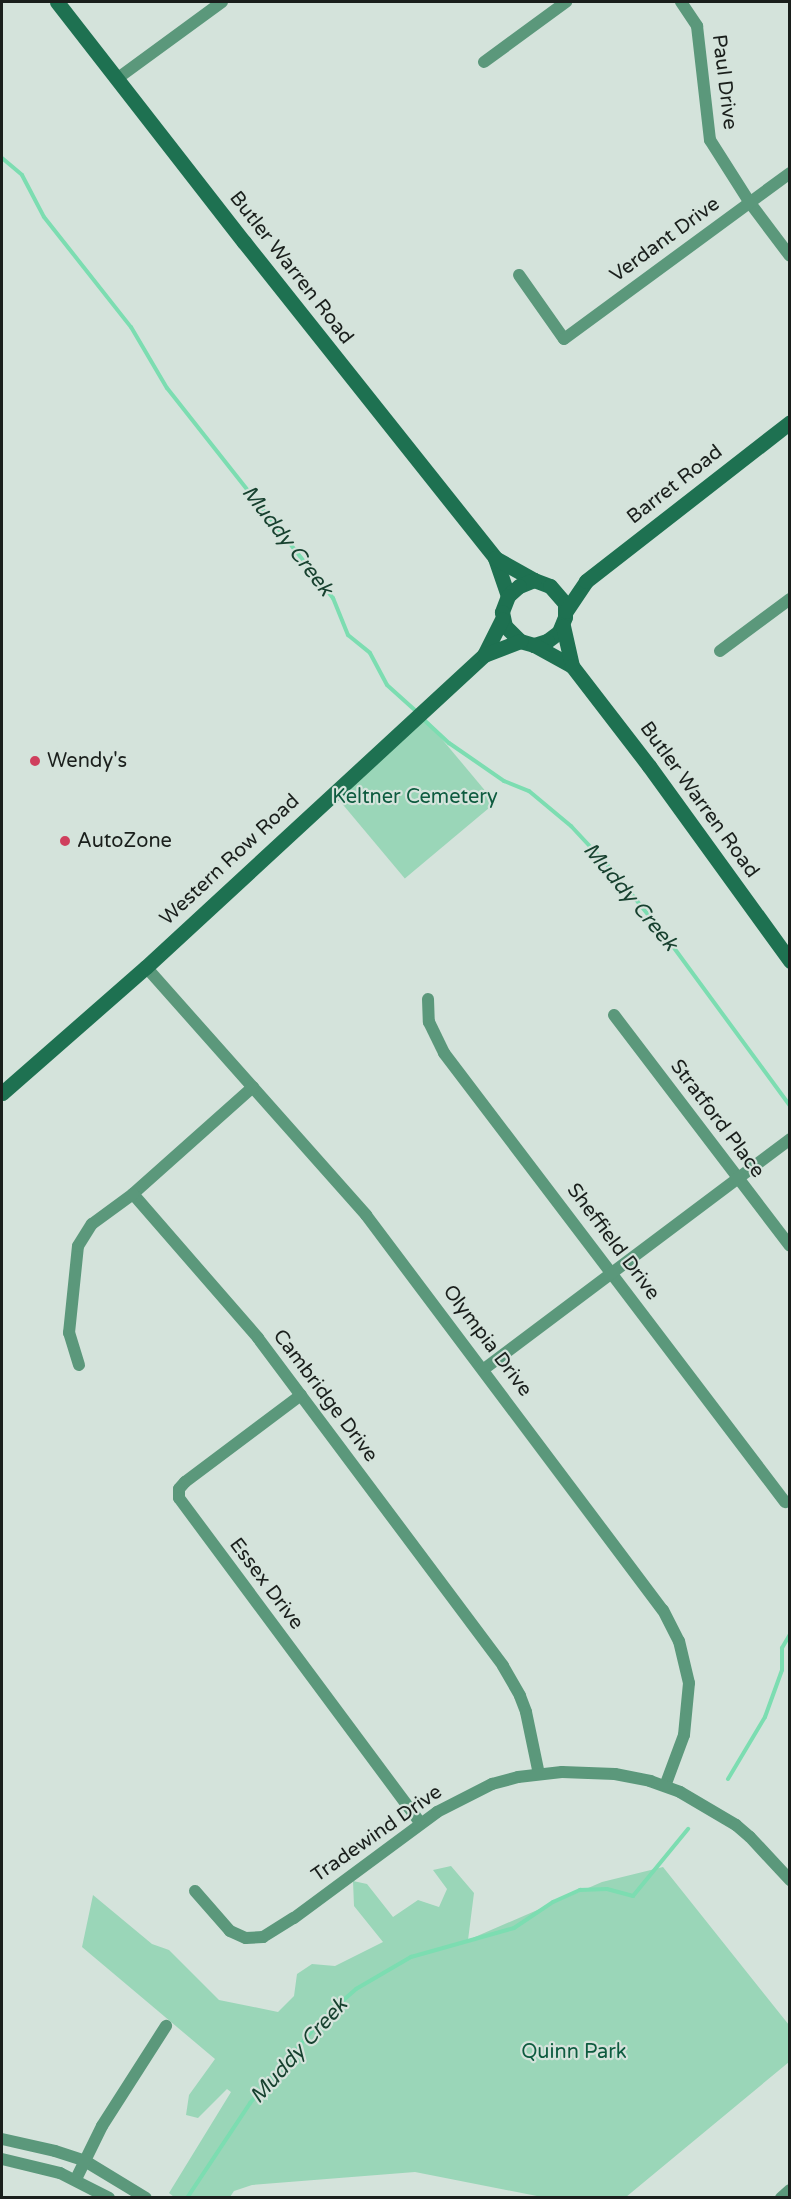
<!DOCTYPE html>
<style>
body{margin:0}
#map{position:relative;width:791px;height:2199px;overflow:hidden;background:#d4e3db;font-family:"Varela Round",sans-serif}
div>[style]{position:absolute}
.green>*{inset:0;background:#9ad6b8;transform-origin:0 0}
.stream>*{height:4px;margin:-2px;padding:0 2px;transform-origin:2px;border-radius:2px;background:#7cddb1}
.street>*{height:12px;margin:-6px;padding:0 6px;transform-origin:6px;border-radius:6px;background:#5b987b}
.secondary>*{height:15px;margin:-7.5px;padding:0 7.5px;transform-origin:7.5px;border-radius:7.5px;background:#1e7151}
.dots>*{width:16px;height:16px;translate:-50% -50%;box-sizing:border-box;border:3px solid #d4e3db;border-radius:50%}
span{translate:-50% -50%;white-space:nowrap;text-align:center;line-height:1.15;-webkit-text-stroke:4.5px #d4e3db;paint-order:stroke}
.street-label{font-size:20px;color:#1a1f1c}
.poi-label{font-size:20px;color:#1a1f1c}
.left{translate:0 -50%;text-align:left}
.park-label{font-size:20px;color:#0d5b3f}
.water-label{font-size:21px;color:#17412f;font-style:italic}
.frame{position:absolute;inset:0;border:3px solid #1a1f1c;pointer-events:none}
</style>
<div id="map">
<div class="green">
<i style="left:420px;top:713px;width:117px;height:118px;rotate:50deg"></i>
<i style="clip-path:polygon(451px 1866px,474px 1893px,468px 1940px,602px 1882px,663px 1867px,789px 2025px,789px 2062px,626px 2197px,542px 2197px,415px 2172px,252px 2185px,234px 2191px,230px 2197px,174px 2197px,169px 2193px,231px 2092px,227px 2089px,198px 2118px,186px 2115px,189px 2095px,215px 2059px,82px 1947px,93px 1895px,152px 1944px,169px 1950px,219px 2000px,278px 2012px,294px 1996px,297px 1974px,312px 1964px,335px 1966px,383px 1942px,354px 1906px,353px 1881px,367px 1884px,393px 1917px,418px 1900px,439px 1907px,447px 1889px,433px 1870px)"></i>
</div>
<div class="stream">
<i style="left:2px;top:158px;width:26px;rotate:40deg"></i>
<i style="left:22px;top:175px;width:47px;rotate:62.4deg"></i>
<i style="left:44px;top:217px;width:140px;rotate:51.7deg"></i>
<i style="left:131px;top:327px;width:71px;rotate:59.5deg"></i>
<i style="left:167px;top:388px;width:268px;rotate:51.7deg"></i>
<i style="left:333px;top:598px;width:40px;rotate:68deg"></i>
<i style="left:348px;top:635px;width:28px;rotate:39deg"></i>
<i style="left:370px;top:653px;width:36px;rotate:62deg"></i>
<i style="left:387px;top:685px;width:40px;rotate:42deg"></i>
<i style="left:422px;top:718px;width:37px;rotate:43deg"></i>
<i style="left:449px;top:743px;width:67px;rotate:34.6deg"></i>
<i style="left:504px;top:781px;width:27px;rotate:22deg"></i>
<i style="left:529px;top:791px;width:55px;rotate:39.8deg"></i>
<i style="left:571px;top:826px;width:62px;rotate:47deg"></i>
<i style="left:613px;top:871px;width:85px;rotate:51.2deg"></i>
<i style="left:666px;top:937px;width:210px;rotate:53.7deg"></i>
<i style="left:728px;top:1779px;width:72px;rotate:-59.2deg"></i>
<i style="left:765px;top:1717px;width:50px;rotate:-70.1deg"></i>
<i style="left:782px;top:1670px;width:22px;rotate:-90deg"></i>
<i style="left:782px;top:1648px;width:16px;rotate:-60deg"></i>
<i style="left:187px;top:2198px;width:114px;rotate:-56.4deg"></i>
<i style="left:250px;top:2103px;width:112px;rotate:-49.3deg"></i>
<i style="left:323px;top:2018px;width:44px;rotate:-41.3deg"></i>
<i style="left:356px;top:1989px;width:64px;rotate:-30.2deg"></i>
<i style="left:411px;top:1957px;width:107px;rotate:-15.7deg"></i>
<i style="left:514px;top:1928px;width:47px;rotate:-33.7deg"></i>
<i style="left:553px;top:1902px;width:30px;rotate:-24deg"></i>
<i style="left:580px;top:1890px;width:27px;rotate:-2deg"></i>
<i style="left:607px;top:1889px;width:27px;rotate:15deg"></i>
<i style="left:633px;top:1896px;width:87px;rotate:-50.6deg"></i>
</div>
<div class="street">
<i style="left:681px;top:2px;width:29px;rotate:56deg"></i>
<i style="left:697px;top:26px;width:115px;rotate:83.5deg"></i>
<i style="left:710px;top:140px;width:75px;rotate:57.6deg"></i>
<i style="left:750px;top:203px;width:66px;rotate:53deg"></i>
<i style="left:484px;top:62px;width:102px;rotate:-36.2deg"></i>
<i style="left:118px;top:78px;width:129px;rotate:-36.2deg"></i>
<i style="left:519px;top:275px;width:78px;rotate:54.9deg"></i>
<i style="left:564px;top:339px;width:280px;rotate:-36.3deg"></i>
<i style="left:720px;top:651px;width:87px;rotate:-36.6deg"></i>
<i style="left:146px;top:967px;width:332px;rotate:48.4deg"></i>
<i style="left:366px;top:1215px;width:494px;rotate:53.1deg"></i>
<i style="left:663px;top:1610px;width:35px;rotate:63deg"></i>
<i style="left:679px;top:1641px;width:43px;rotate:76.6deg"></i>
<i style="left:689px;top:1683px;width:52px;rotate:95.5deg"></i>
<i style="left:684px;top:1735px;width:54px;rotate:110.4deg"></i>
<i style="left:428px;top:999px;width:23px;rotate:88deg"></i>
<i style="left:429px;top:1022px;width:34px;rotate:64deg"></i>
<i style="left:444px;top:1053px;width:564px;rotate:52.78deg"></i>
<i style="left:614px;top:1015px;width:290px;rotate:52.7deg"></i>
<i style="left:253px;top:1087px;width:161px;rotate:138.3deg"></i>
<i style="left:133px;top:1194px;width:191px;rotate:49deg"></i>
<i style="left:258px;top:1338px;width:409px;rotate:53.2deg"></i>
<i style="left:503px;top:1666px;width:34px;rotate:60deg"></i>
<i style="left:520px;top:1696px;width:17px;rotate:69deg"></i>
<i style="left:526px;top:1712px;width:63px;rotate:78.2deg"></i>
<i style="left:79px;top:1365px;width:34px;rotate:-107deg"></i>
<i style="left:69px;top:1333px;width:87px;rotate:-84.1deg"></i>
<i style="left:78px;top:1246px;width:26px;rotate:-58deg"></i>
<i style="left:92px;top:1224px;width:51px;rotate:-36.2deg"></i>
<i style="left:484px;top:1369px;width:383px;rotate:-36.9deg"></i>
<i style="left:301px;top:1395px;width:145px;rotate:143.1deg"></i>
<i style="left:185px;top:1482px;width:9px;rotate:131deg"></i>
<i style="left:179px;top:1489px;width:9px;rotate:90deg"></i>
<i style="left:179px;top:1498px;width:405px;rotate:53.4deg"></i>
<i style="left:195px;top:1891px;width:53px;rotate:48.8deg"></i>
<i style="left:230px;top:1931px;width:17px;rotate:24deg"></i>
<i style="left:246px;top:1938px;width:17px;rotate:-3deg"></i>
<i style="left:263px;top:1937px;width:36px;rotate:-32deg"></i>
<i style="left:294px;top:1918px;width:178px;rotate:-36.5deg"></i>
<i style="left:437px;top:1812px;width:62px;rotate:-27deg"></i>
<i style="left:492px;top:1784px;width:27px;rotate:-15deg"></i>
<i style="left:518px;top:1777px;width:44px;rotate:-6.5deg"></i>
<i style="left:562px;top:1772px;width:53px;rotate:2.2deg"></i>
<i style="left:615px;top:1774px;width:36px;rotate:11deg"></i>
<i style="left:650px;top:1781px;width:32px;rotate:20deg"></i>
<i style="left:680px;top:1792px;width:65px;rotate:30.5deg"></i>
<i style="left:736px;top:1825px;width:18px;rotate:41deg"></i>
<i style="left:750px;top:1837px;width:59px;rotate:47.1deg"></i>
<i style="left:2px;top:2139px;width:54px;rotate:12.8deg"></i>
<i style="left:55px;top:2151px;width:32px;rotate:18deg"></i>
<i style="left:85px;top:2161px;width:71px;rotate:31.2deg"></i>
<i style="left:2px;top:2159px;width:60px;rotate:13.6deg"></i>
<i style="left:60px;top:2173px;width:55px;rotate:27deg"></i>
<i style="left:76px;top:2179px;width:59px;rotate:-63.9deg"></i>
<i style="left:102px;top:2126px;width:119px;rotate:-57.4deg"></i>
<i style="left:781px;top:2198px;width:12px;rotate:-42deg"></i>
</div>
<div class="secondary">
<i style="left:57px;top:2px;width:304px;rotate:52.1deg"></i>
<i style="left:244px;top:242px;width:404px;rotate:51.5deg"></i>
<i style="left:495px;top:558px;width:40px;rotate:71.1deg"></i>
<i style="left:495px;top:558px;width:45px;rotate:29.4deg"></i>
<i style="left:534px;top:580px;width:17px;rotate:21deg"></i>
<i style="left:550px;top:586px;width:23px;rotate:49deg"></i>
<i style="left:565px;top:603px;width:14px;rotate:90deg"></i>
<i style="left:565px;top:617px;width:16px;rotate:112deg"></i>
<i style="left:559px;top:632px;width:15px;rotate:143deg"></i>
<i style="left:547px;top:641px;width:14px;rotate:163deg"></i>
<i style="left:534px;top:580px;width:16px;rotate:158deg"></i>
<i style="left:519px;top:586px;width:15px;rotate:138deg"></i>
<i style="left:508px;top:596px;width:17px;rotate:111deg"></i>
<i style="left:502px;top:612px;width:14px;rotate:78deg"></i>
<i style="left:505px;top:626px;width:21px;rotate:45deg"></i>
<i style="left:520px;top:641px;width:15px;rotate:16deg"></i>
<i style="left:534px;top:645px;width:43px;rotate:28.9deg"></i>
<i style="left:566px;top:611px;width:36px;rotate:-56deg"></i>
<i style="left:586px;top:581px;width:259px;rotate:-37.9deg"></i>
<i style="left:563px;top:626px;width:41px;rotate:77.3deg"></i>
<i style="left:572px;top:666px;width:126px;rotate:52.4deg"></i>
<i style="left:649px;top:766px;width:241px;rotate:54.1deg"></i>
<i style="left:484px;top:655px;width:40px;rotate:-63.4deg"></i>
<i style="left:2px;top:1093px;width:191px;rotate:-41.2deg"></i>
<i style="left:146px;top:967px;width:460px;rotate:-42.7deg"></i>
<i style="left:484px;top:655px;width:39px;rotate:-21deg"></i>
</div>
<div class="dots">
<i style="left:35px;top:761px;background:#cf3f5d"></i>
<i style="left:65px;top:841px;background:#cf3f5d"></i>
</div>
<div class="street-label">
<span style="left:724px;top:82px;rotate:83deg">Paul Drive</span>
<span style="left:665px;top:240px;rotate:-36deg">Verdant Drive</span>
<span style="left:291px;top:268px;rotate:52deg">Butler Warren Road</span>
<span style="left:675px;top:485px;rotate:-38deg">Barret Road</span>
<span style="left:699px;top:800px;rotate:54deg">Butler Warren Road</span>
<span style="left:230px;top:860px;rotate:-43deg">Western Row Road</span>
<span style="left:717px;top:1119px;rotate:53deg">Stratford Place</span>
<span style="left:613px;top:1242px;rotate:53deg">Sheffield Drive</span>
<span style="left:487px;top:1341px;rotate:53deg">Olympia Drive</span>
<span style="left:325px;top:1396px;rotate:53deg">Cambridge Drive</span>
<span style="left:266px;top:1584px;rotate:53deg">Essex Drive</span>
<span style="left:377px;top:1834px;rotate:-35deg">Tradewind Drive</span>
</div>
<div class="poi-label">
<span class="left" style="left:47px;top:761px">Wendy's</span>
<span class="left" style="left:77px;top:841px">AutoZone</span>
</div>
<div class="park-label">
<span style="left:415px;top:797px">Keltner Cemetery</span>
<span style="left:574px;top:2052px">Quinn Park</span>
</div>
<div class="water-label">
<span style="left:287px;top:541px;rotate:52deg">Muddy Creek</span>
<span style="left:630px;top:897px;rotate:50deg">Muddy Creek</span>
<span style="left:299px;top:2051px;rotate:-48deg">Muddy Creek</span>
</div>
<div class="frame"></div>
</div>
